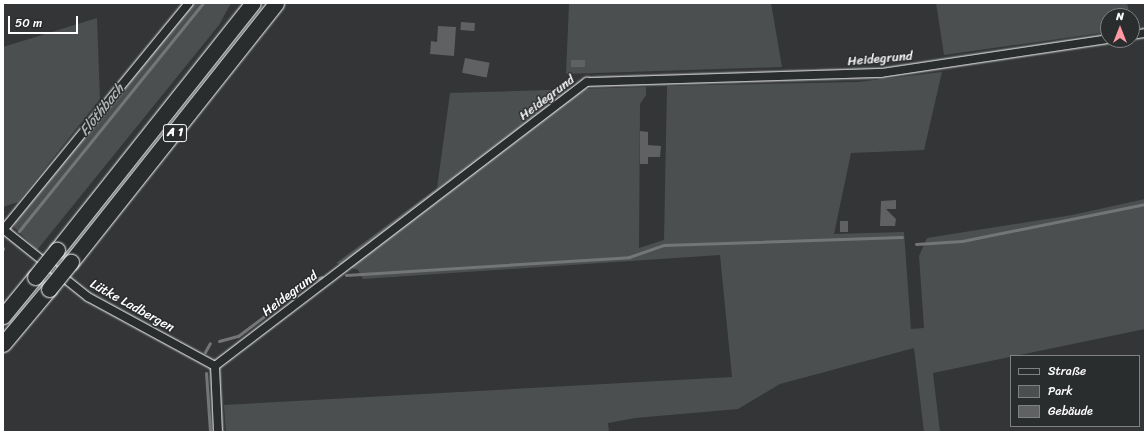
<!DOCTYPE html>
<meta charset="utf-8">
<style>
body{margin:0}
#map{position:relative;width:1148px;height:435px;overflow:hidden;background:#333536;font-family:Sriracha,sans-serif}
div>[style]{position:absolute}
.green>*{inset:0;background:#4c4f50}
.stream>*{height:3px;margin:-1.5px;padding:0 1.5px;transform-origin:1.5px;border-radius:1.5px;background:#737576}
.building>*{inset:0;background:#5f6162;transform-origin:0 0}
.roads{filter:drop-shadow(0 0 1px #fff) drop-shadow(0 0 1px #fff)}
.minor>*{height:8px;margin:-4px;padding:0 4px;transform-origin:4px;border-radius:4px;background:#2a2d2e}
.motorway>*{height:15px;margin:-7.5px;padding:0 7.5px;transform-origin:7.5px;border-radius:7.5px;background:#2a2d2e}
.bridges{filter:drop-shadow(0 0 1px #fff) drop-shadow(0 0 1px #fff)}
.motorway-bridge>*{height:15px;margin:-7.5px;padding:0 7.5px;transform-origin:7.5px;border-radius:7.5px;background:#2a2d2e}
span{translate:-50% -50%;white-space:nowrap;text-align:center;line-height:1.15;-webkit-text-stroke:3px #2a2d2e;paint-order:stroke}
.shield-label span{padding:1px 3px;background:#2a2d2e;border:1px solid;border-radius:3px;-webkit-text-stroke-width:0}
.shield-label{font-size:12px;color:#fff;font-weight:700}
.street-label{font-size:13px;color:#fff}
.water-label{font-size:14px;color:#b2b3b4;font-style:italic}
.frame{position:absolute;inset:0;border:4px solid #fff;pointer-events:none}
.legend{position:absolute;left:1010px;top:355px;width:130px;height:72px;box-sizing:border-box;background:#2a2d2e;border:1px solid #7f8182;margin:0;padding:5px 7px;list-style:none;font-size:12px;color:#fff}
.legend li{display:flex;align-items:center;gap:8px;height:20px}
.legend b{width:20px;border:1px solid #7f8182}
.north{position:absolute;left:1100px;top:8px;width:40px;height:40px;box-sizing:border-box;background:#2a2d2e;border:1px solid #7f8182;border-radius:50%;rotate:0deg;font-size:11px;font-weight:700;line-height:16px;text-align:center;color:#fff}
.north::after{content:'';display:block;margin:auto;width:14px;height:18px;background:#ff9aa2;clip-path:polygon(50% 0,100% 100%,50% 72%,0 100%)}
.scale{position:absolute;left:8px;top:16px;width:70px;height:18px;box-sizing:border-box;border:2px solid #fff;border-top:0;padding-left:5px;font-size:12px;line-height:14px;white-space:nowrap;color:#fff;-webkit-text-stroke:3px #2a2d2e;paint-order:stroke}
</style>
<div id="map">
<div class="green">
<i style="clip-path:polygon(192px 3px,231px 3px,219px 25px,37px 250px,14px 227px,15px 223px)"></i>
<i style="clip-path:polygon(569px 3px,771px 3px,782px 67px,566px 74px)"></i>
<i style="clip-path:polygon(936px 3px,1127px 3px,1130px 16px,1108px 16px,1108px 32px,944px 55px)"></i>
<i style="clip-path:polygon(97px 18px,100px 99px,18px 202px,3px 207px,3px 47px)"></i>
<i style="clip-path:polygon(942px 72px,924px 150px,851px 153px,834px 234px,904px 232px,911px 329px,924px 328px,919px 256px,927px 238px,1072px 215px,1145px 199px,1145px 329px,933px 373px,940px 432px,924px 432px,914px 348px,780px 384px,738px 409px,635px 418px,608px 423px,609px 432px,226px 432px,224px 405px,732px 377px,720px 255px,363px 279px,358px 270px,336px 263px,437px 188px,450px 93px,646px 87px,646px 95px,640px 104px,639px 248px,664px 240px,667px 86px,858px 82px)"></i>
</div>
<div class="stream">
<i style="left:19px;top:231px;width:293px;rotate:-51.1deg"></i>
<i style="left:916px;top:244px;width:46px;rotate:-3.7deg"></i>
<i style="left:962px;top:241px;width:187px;rotate:-11.4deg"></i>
<i style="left:3px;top:249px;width:1px;rotate:-90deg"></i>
<i style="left:346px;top:275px;width:284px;rotate:-3.6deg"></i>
<i style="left:629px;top:257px;width:37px;rotate:-19deg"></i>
<i style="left:664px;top:245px;width:238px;rotate:-1.9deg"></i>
<i style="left:219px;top:341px;width:20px;rotate:-15deg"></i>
<i style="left:238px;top:336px;width:93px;rotate:-37.1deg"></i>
<i style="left:312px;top:280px;width:10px;rotate:-17deg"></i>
<i style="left:205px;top:352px;width:10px;rotate:-61deg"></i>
<i style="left:206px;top:373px;width:59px;rotate:86.1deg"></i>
</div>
<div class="building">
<i style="left:461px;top:22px;width:14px;height:8px;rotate:4deg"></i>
<i style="clip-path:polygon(438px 26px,456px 27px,454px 56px,430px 54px,431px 41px,437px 42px)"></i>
<i style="left:465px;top:58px;width:25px;height:15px;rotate:11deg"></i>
<i style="left:585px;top:60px;width:7px;height:14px;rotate:90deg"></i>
<i style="clip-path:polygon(640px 131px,648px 132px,648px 145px,661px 146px,660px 157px,648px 157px,648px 164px,640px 164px)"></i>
<i style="clip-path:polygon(896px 200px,896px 209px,886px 209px,896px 219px,895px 226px,880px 226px,881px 201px)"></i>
<i style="left:840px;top:221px;width:8px;height:11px"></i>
</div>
<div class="roads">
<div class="minor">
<i style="left:1132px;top:35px;width:13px;rotate:-9deg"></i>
<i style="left:3px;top:229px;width:109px;rotate:38.7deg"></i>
<i style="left:88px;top:297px;width:145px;rotate:28.5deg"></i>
<i style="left:4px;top:229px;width:292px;rotate:-50.7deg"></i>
<i style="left:218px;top:432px;width:66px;rotate:-92.6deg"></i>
<i style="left:215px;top:366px;width:468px;rotate:-37.4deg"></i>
<i style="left:587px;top:82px;width:294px;rotate:-1.8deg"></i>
<i style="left:881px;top:73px;width:230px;rotate:-8.5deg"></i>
</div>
<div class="motorway">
<i style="left:57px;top:250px;width:315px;rotate:-51.6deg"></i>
<i style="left:71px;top:262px;width:330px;rotate:-51.6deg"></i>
<i style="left:3px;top:316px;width:50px;rotate:-50.6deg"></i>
<i style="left:3px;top:344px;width:72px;rotate:-50.1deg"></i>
</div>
</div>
<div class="bridges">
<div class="motorway-bridge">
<i style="left:35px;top:277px;width:35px;rotate:-51deg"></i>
<i style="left:49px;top:289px;width:35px;rotate:-51deg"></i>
</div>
</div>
<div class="shield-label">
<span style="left:175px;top:133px">A 1</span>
</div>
<div class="street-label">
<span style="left:880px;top:59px;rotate:-5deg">Heidegrund</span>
<span style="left:547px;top:98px;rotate:-37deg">Heidegrund</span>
<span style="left:290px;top:294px;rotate:-37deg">Heidegrund</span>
<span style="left:132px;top:306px;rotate:29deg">Lütke Ladbergen</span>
</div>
<div class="water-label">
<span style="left:102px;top:110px;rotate:-51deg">Flothbach</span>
</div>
<div class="frame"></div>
<ul class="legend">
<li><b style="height:5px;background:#2a2d2e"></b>Straße</li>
<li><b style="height:11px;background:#4c4f50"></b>Park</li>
<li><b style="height:11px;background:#5f6162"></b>Gebäude</li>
</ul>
<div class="north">N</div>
<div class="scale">50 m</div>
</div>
